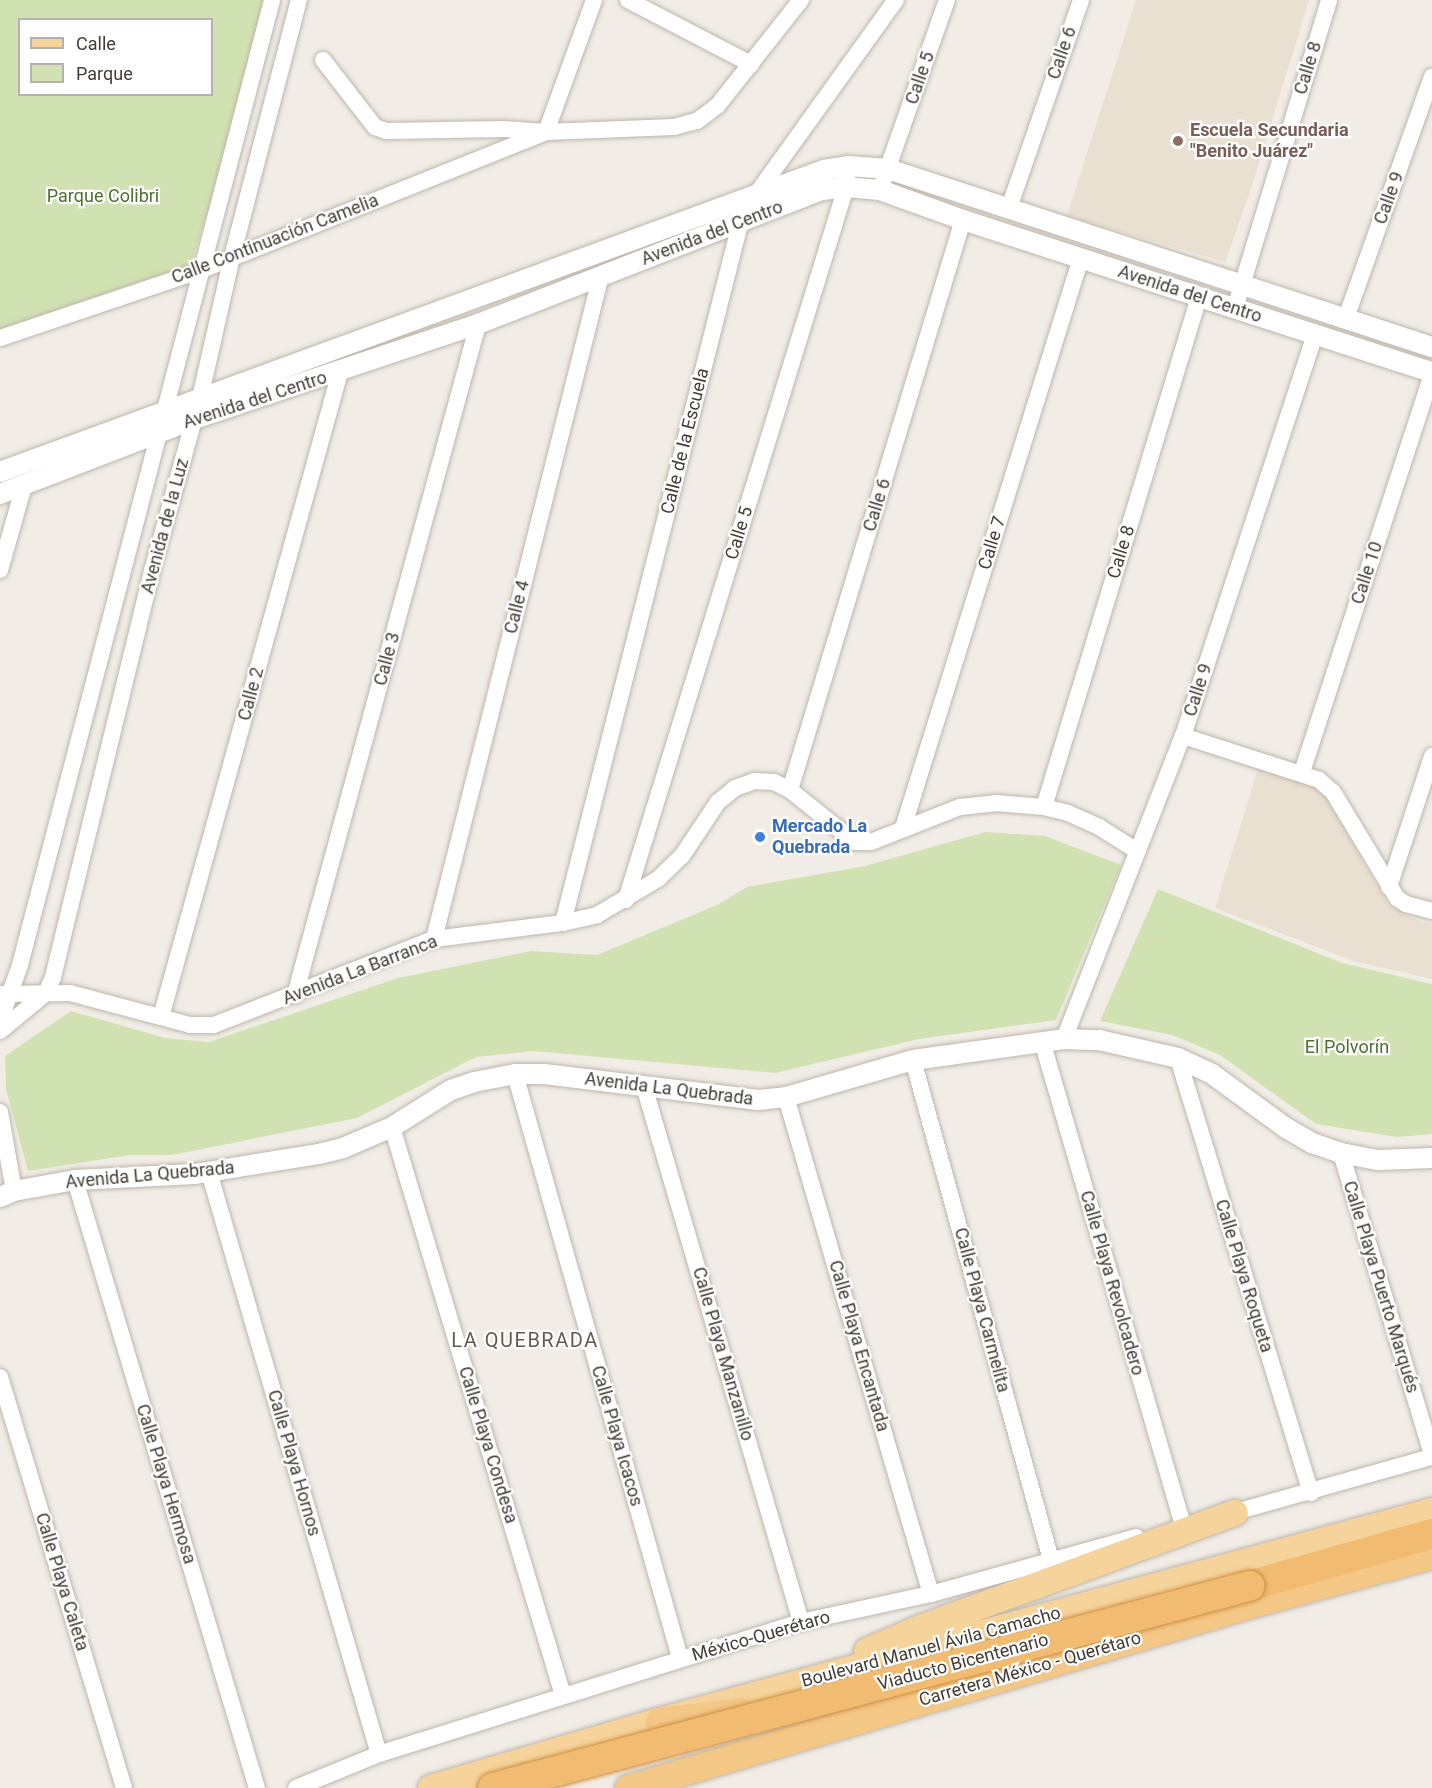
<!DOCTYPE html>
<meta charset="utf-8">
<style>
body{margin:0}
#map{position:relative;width:1432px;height:1788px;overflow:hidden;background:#f1ede6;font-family:Roboto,sans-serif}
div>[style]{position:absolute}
.education>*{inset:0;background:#e9e0d1}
.green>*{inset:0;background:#d1e2b2}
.roads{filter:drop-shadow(0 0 2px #bfb6ac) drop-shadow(0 0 2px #bfb6ac)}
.minor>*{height:16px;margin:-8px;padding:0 8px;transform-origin:8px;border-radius:8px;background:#fff}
.tertiary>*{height:20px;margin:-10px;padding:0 10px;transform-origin:10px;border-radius:10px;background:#fff}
.primary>*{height:26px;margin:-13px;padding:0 13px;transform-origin:13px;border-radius:13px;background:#f5d39b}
.trunk>*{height:27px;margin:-13.5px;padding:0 13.5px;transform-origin:13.5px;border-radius:13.5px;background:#f3c786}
.motorway>*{height:30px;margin:-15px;padding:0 15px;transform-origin:15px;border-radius:15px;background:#f1bb71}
.bridges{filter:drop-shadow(0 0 2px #cf8e42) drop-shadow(0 0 2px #cf8e42)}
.motorway-bridge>*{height:30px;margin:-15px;padding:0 15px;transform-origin:15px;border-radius:15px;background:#f1bb71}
.dots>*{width:16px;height:16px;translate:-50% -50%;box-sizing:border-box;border:3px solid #fff;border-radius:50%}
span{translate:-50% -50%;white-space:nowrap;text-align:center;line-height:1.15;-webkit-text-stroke:4.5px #fff;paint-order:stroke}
.street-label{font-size:18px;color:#433d36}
.education-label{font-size:18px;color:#785e54;font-weight:700}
.left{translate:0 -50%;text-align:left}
.park-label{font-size:18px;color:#4d702e}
.shop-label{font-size:18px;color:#366cbe;font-weight:700}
.neighbourhood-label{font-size:20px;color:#655a4e;letter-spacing:1.5px}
.legend{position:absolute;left:18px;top:18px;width:195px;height:78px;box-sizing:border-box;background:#fff;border:2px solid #b4b1af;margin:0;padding:8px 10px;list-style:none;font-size:18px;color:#433d36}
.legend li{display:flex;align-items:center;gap:12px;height:30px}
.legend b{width:30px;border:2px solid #b4b1af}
</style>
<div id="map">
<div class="education">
<i style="clip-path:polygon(1136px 0,1309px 0,1251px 189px,1225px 262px,1067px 216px)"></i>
<i style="clip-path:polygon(1260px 762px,1321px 788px,1388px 905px,1419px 921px,1432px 924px,1432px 979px,1353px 961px,1215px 908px)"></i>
</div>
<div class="green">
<i style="clip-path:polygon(evenodd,0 0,277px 0,187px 276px,0 332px,0 0,20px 20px,212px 20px,212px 94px,20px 94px,20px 20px)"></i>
<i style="clip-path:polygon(985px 832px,1045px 836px,1121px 865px,1056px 1020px,919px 1039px,775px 1073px,533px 1051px,476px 1057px,357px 1118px,172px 1155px,130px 1155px,28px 1171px,6px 1089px,5px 1056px,71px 1011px,165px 1038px,209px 1042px,398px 978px,531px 951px,597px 955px,717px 905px,747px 887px,865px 866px)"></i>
<i style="clip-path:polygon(1158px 889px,1342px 963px,1432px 984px,1432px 1134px,1397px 1137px,1316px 1124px,1220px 1055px,1172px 1035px,1100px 1021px)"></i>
</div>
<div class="roads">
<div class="minor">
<i style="left:628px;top:0;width:139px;rotate:27.5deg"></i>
<i style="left:323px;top:60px;width:85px;rotate:52.2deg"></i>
<i style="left:375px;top:127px;width:12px;rotate:20deg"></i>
<i style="left:386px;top:131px;width:118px;rotate:-1deg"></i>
<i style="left:504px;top:129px;width:42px;rotate:4.1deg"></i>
<i style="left:546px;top:132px;width:128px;rotate:-2.2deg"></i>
<i style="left:674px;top:127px;width:24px;rotate:-15deg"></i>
<i style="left:697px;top:121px;width:26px;rotate:-37deg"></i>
<i style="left:718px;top:105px;width:134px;rotate:-51.7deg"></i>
<i style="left:880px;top:190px;width:201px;rotate:-70.6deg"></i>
<i style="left:1009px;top:208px;width:220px;rotate:-70.9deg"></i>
<i style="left:1235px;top:308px;width:322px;rotate:-73deg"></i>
<i style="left:1346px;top:318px;width:256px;rotate:-70.4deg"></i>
<i style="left:0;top:338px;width:210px;rotate:-18.6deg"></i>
<i style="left:199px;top:271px;width:374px;rotate:-21.8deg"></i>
<i style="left:546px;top:132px;width:140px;rotate:-70deg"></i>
<i style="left:0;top:570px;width:87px;rotate:-74.1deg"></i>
<i style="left:1183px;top:736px;width:143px;rotate:17.9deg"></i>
<i style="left:1319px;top:780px;width:18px;rotate:41deg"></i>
<i style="left:1333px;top:792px;width:124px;rotate:58.9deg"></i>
<i style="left:1397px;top:898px;width:11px;rotate:34deg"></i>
<i style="left:1406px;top:904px;width:27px;rotate:15deg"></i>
<i style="left:1302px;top:772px;width:419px;rotate:-71.9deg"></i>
<i style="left:790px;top:790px;width:596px;rotate:-73.12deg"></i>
<i style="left:1044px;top:807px;width:533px;rotate:-73.09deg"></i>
<i style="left:903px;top:828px;width:597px;rotate:-72.66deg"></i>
<i style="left:1389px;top:887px;width:138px;rotate:-71.8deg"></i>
<i style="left:626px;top:900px;width:746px;rotate:-72.85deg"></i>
<i style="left:846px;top:187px;width:12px;rotate:-85deg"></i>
<i style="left:563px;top:923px;width:721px;rotate:-75.79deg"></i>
<i style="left:740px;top:224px;width:32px;rotate:-62deg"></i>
<i style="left:755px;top:196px;width:241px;rotate:-54.3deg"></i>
<i style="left:434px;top:939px;width:685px;rotate:-75.88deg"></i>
<i style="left:0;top:994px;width:70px;rotate:-0.8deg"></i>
<i style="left:70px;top:993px;width:124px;rotate:14.9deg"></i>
<i style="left:190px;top:1025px;width:24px"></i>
<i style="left:214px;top:1025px;width:236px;rotate:-21.4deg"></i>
<i style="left:434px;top:939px;width:130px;rotate:-7.1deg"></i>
<i style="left:563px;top:923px;width:35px;rotate:-13deg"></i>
<i style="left:597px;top:915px;width:71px;rotate:-30.5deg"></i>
<i style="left:658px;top:879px;width:33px;rotate:-44deg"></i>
<i style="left:682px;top:856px;width:65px;rotate:-56.3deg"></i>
<i style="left:718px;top:802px;width:22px;rotate:-39deg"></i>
<i style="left:735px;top:788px;width:20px;rotate:-20deg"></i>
<i style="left:754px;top:781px;width:20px;rotate:3deg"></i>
<i style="left:774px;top:782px;width:18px;rotate:27deg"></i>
<i style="left:790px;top:790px;width:83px;rotate:38.7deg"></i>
<i style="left:855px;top:842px;width:16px"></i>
<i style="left:871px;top:842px;width:96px;rotate:-21.5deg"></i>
<i style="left:960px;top:807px;width:36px;rotate:-6deg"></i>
<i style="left:996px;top:803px;width:48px;rotate:4.8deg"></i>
<i style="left:1044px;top:807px;width:25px;rotate:14deg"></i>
<i style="left:1068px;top:813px;width:34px;rotate:24deg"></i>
<i style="left:1099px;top:827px;width:45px;rotate:32.3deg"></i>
<i style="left:295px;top:995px;width:696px;rotate:-74.74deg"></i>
<i style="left:161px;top:1017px;width:669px;rotate:-74.49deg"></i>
<i style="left:0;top:1021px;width:59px;rotate:-70.3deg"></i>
<i style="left:20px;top:965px;width:997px;rotate:-75.36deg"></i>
<i style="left:0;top:1031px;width:60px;rotate:-39.6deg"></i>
<i style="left:46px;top:993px;width:17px;rotate:-66deg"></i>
<i style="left:53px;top:977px;width:418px;rotate:-76.3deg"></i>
<i style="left:152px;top:571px;width:180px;rotate:-74.5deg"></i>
<i style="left:200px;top:398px;width:145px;rotate:-77.2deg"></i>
<i style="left:232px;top:257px;width:266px;rotate:-75.4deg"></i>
<i style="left:1064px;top:1039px;width:326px;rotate:-68.6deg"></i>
<i style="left:1183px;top:736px;width:422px;rotate:-71.8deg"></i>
<i style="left:1042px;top:1041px;width:504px;rotate:73.76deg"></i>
<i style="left:1178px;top:1058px;width:455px;rotate:73deg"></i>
<i style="left:913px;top:1060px;width:519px;rotate:74.57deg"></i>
<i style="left:515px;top:1074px;width:607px;rotate:74.22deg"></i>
<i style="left:644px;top:1086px;width:559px;rotate:73.67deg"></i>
<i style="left:786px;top:1097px;width:518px;rotate:73.74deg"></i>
<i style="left:0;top:1112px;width:80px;rotate:80deg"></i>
<i style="left:392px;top:1127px;width:593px;rotate:73.25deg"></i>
<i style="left:1341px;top:1153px;width:315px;rotate:73.2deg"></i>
<i style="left:209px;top:1172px;width:606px;rotate:73.72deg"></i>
<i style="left:75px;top:1180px;width:635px;rotate:73.34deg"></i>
<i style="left:0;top:1377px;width:429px;rotate:73.2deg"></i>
<i style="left:1225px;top:1515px;width:215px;rotate:-15.7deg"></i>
<i style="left:296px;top:1788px;width:90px;rotate:-22.3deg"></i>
<i style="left:379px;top:1754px;width:442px;rotate:-17.4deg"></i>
<i style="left:801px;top:1622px;width:133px;rotate:-12.2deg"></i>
<i style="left:931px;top:1594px;width:213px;rotate:-15.5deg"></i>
</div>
<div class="tertiary">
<i style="left:0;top:472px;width:878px;rotate:-20.13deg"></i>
<i style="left:824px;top:170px;width:24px;rotate:-9deg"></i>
<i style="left:848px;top:166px;width:40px;rotate:4.3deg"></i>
<i style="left:888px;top:169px;width:572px;rotate:18.12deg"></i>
<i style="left:0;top:494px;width:208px;rotate:-21.1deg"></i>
<i style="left:194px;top:419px;width:299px;rotate:-18.5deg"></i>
<i style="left:478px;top:324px;width:369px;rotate:-21.3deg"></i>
<i style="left:822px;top:190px;width:24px;rotate:-7deg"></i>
<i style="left:846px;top:187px;width:34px;rotate:5deg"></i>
<i style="left:880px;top:190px;width:88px;rotate:19.9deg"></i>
<i style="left:963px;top:220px;width:493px;rotate:18deg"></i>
<i style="left:0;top:1197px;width:15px;rotate:-23deg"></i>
<i style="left:14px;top:1191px;width:62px;rotate:-10.2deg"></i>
<i style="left:75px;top:1180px;width:120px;rotate:-2.9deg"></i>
<i style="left:195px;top:1174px;width:126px;rotate:-9.2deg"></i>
<i style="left:319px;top:1154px;width:25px;rotate:-14deg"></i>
<i style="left:343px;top:1148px;width:53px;rotate:-23.2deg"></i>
<i style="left:392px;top:1127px;width:70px;rotate:-32.1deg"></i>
<i style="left:451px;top:1090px;width:24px;rotate:-19deg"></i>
<i style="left:474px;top:1082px;width:42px;rotate:-11deg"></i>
<i style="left:515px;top:1074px;width:29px"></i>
<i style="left:544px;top:1074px;width:216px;rotate:6.9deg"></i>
<i style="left:758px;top:1100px;width:28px;rotate:-6deg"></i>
<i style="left:786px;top:1097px;width:132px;rotate:-16.2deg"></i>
<i style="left:913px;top:1060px;width:152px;rotate:-7.9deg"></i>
<i style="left:1064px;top:1039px;width:35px;rotate:2deg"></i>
<i style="left:1099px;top:1040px;width:81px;rotate:12.8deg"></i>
<i style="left:1178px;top:1058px;width:38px;rotate:25deg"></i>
<i style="left:1212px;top:1074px;width:92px;rotate:36.1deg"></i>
<i style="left:1286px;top:1128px;width:30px;rotate:30deg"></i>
<i style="left:1312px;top:1143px;width:31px;rotate:19deg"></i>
<i style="left:1341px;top:1153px;width:38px;rotate:11deg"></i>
<i style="left:1378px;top:1160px;width:54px;rotate:-2.1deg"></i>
</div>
<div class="primary">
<i style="left:867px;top:1651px;width:61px;rotate:-23.2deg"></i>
<i style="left:923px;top:1627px;width:332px;rotate:-20.1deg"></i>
<i style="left:431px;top:1788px;width:238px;rotate:-16.4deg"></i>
<i style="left:659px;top:1721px;width:801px;rotate:-15.2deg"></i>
</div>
<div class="trunk">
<i style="left:659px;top:1721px;width:83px;rotate:-7deg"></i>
<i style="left:628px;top:1788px;width:654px;rotate:-16.44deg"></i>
<i style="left:1255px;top:1603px;width:183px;rotate:-15.2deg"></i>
</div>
<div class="motorway">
<i style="left:1249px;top:1586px;width:190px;rotate:-15.9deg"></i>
</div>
</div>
<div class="bridges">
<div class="motorway-bridge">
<i style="left:493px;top:1788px;width:783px;rotate:-14.96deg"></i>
</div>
</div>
<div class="dots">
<i style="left:1178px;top:141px;background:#8d6e63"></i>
<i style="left:760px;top:837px;background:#3f7fe0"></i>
</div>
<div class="street-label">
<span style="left:1062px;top:53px;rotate:-71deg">Calle 6</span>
<span style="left:1308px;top:68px;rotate:-73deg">Calle 8</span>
<span style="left:920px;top:78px;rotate:-71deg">Calle 5</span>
<span style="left:1389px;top:198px;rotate:-70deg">Calle 9</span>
<span style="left:712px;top:233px;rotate:-21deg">Avenida del Centro</span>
<span style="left:275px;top:239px;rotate:-21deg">Calle Continuación Camelia</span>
<span style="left:1190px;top:294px;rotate:18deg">Avenida del Centro</span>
<span style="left:255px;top:400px;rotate:-18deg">Avenida del Centro</span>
<span style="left:685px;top:441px;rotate:-76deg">Calle de la Escuela</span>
<span style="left:877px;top:505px;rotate:-73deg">Calle 6</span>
<span style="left:165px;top:526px;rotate:-75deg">Avenida de la Luz</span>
<span style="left:739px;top:533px;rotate:-73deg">Calle 5</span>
<span style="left:992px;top:543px;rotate:-73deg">Calle 7</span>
<span style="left:1121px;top:552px;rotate:-73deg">Calle 8</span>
<span style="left:1367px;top:573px;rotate:-72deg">Calle 10</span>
<span style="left:517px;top:607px;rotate:-76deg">Calle 4</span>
<span style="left:387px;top:659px;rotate:-75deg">Calle 3</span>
<span style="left:1198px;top:690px;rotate:-72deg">Calle 9</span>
<span style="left:251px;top:694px;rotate:-75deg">Calle 2</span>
<span style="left:360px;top:970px;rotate:-21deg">Avenida La Barranca</span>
<span style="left:669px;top:1089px;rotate:7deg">Avenida La Quebrada</span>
<span style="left:150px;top:1175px;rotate:-5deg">Avenida La Quebrada</span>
<span style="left:1244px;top:1276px;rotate:73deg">Calle Playa Roqueta</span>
<span style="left:1112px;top:1283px;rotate:74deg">Calle Playa Revolcadero</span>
<span style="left:1381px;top:1287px;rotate:73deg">Calle Playa Puerto Marqués</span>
<span style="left:982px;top:1310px;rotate:75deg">Calle Playa Carmelita</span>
<span style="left:859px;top:1346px;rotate:74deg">Calle Playa Encantada</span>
<span style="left:723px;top:1354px;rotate:74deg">Calle Playa Manzanillo</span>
<span style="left:617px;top:1436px;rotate:74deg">Calle Playa Icacos</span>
<span style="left:488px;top:1445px;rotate:73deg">Calle Playa Condesa</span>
<span style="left:294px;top:1463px;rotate:74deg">Calle Playa Hornos</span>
<span style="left:166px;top:1484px;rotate:73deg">Calle Playa Hermosa</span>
<span style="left:62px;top:1582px;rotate:73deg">Calle Playa Caleta</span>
<span style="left:761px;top:1636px;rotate:-16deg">México-Querétaro</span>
<span style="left:931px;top:1647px;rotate:-15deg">Boulevard Manuel Ávila Camacho</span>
<span style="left:963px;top:1662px;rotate:-15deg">Viaducto Bicentenario</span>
<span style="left:1030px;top:1669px;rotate:-16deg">Carretera México - Querétaro</span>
</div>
<div class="education-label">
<span class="left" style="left:1190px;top:141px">Escuela Secundaria<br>"Benito Juárez"</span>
</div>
<div class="park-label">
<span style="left:103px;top:196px">Parque Colibri</span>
<span style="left:1347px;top:1047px">El Polvorín</span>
</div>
<div class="shop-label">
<span class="left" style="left:772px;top:837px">Mercado La<br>Quebrada</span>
</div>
<div class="neighbourhood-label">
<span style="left:525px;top:1340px">LA QUEBRADA</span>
</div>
<ul class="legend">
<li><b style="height:8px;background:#f5d39b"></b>Calle</li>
<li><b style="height:16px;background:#d1e2b2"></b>Parque</li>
</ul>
</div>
